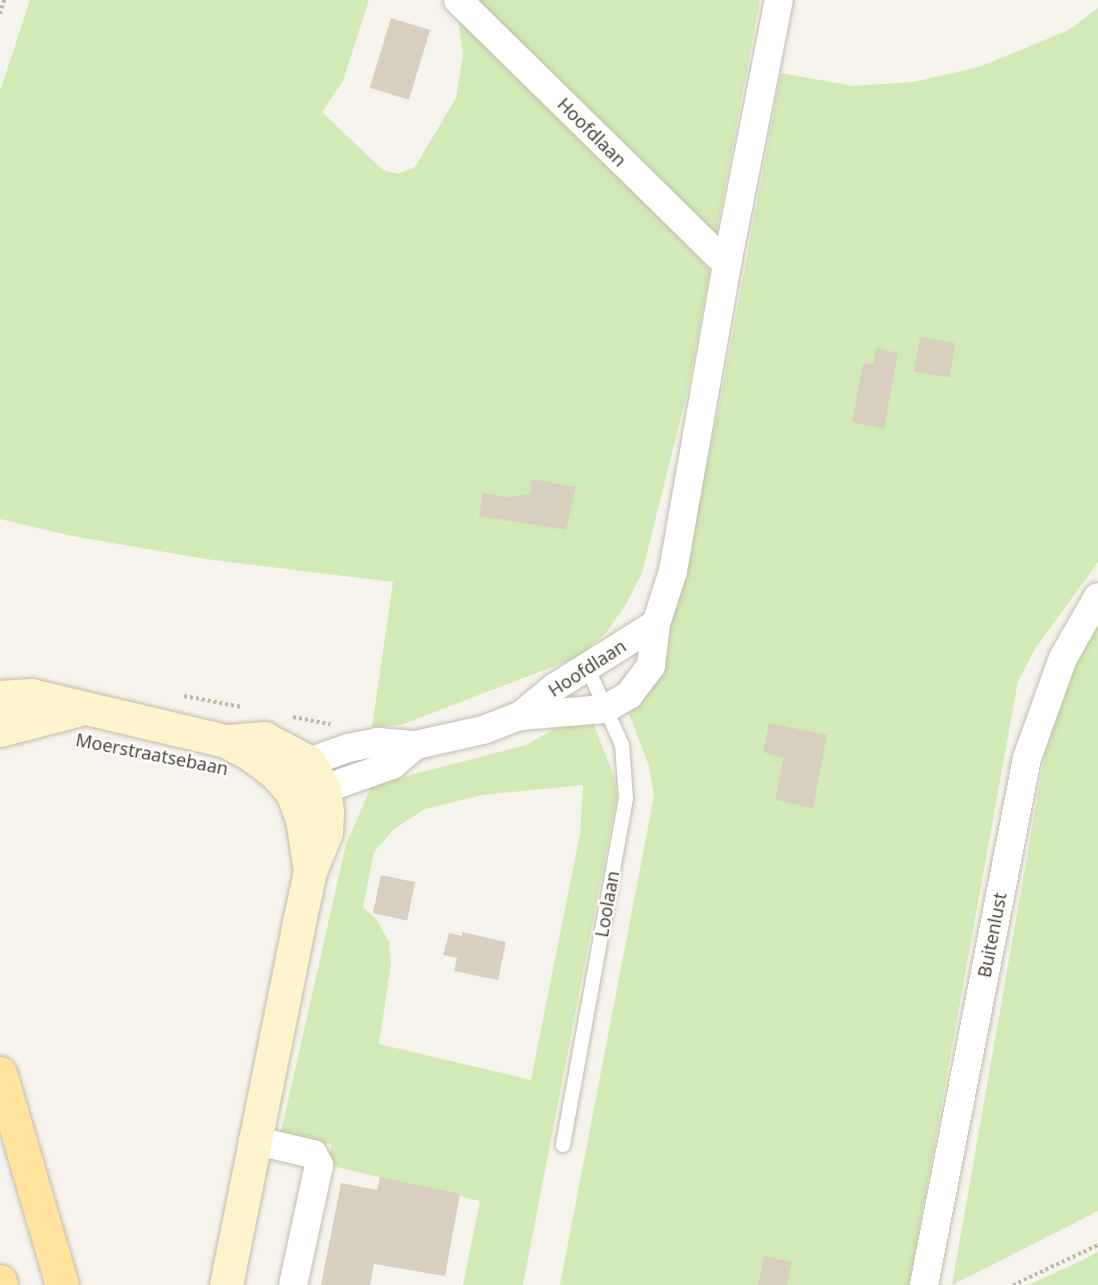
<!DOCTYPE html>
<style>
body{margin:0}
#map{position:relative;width:1098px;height:1285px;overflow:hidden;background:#f6f3ec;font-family:"Noto Sans",sans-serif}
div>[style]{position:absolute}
.green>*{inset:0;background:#d2eab5}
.building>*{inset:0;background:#d8cfc1;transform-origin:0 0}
.path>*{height:4px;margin-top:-2px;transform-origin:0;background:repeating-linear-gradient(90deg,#c4b79f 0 3px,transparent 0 6px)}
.roads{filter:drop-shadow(0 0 2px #c2bbae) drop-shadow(0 0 2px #c2bbae)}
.lane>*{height:14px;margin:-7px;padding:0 7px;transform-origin:7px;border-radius:7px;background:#fff}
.street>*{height:28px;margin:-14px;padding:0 14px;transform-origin:14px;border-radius:14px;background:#fff}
.secondary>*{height:33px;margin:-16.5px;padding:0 16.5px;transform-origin:16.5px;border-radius:16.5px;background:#fff3cd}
.primary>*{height:33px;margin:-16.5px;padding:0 16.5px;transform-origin:16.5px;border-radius:16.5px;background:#ffe39c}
span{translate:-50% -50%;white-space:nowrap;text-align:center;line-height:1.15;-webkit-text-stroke:4.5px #fff;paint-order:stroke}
.street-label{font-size:18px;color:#4b4439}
</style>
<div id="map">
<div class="green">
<i style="clip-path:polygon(30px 0,369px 0,343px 81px,322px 112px,383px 170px,398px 174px,415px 167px,456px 98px,463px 54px,457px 12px,710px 270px,688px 389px,642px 573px,625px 606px,605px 634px,578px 657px,401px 725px,372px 727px,393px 582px,206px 559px,72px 536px,0 519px,0 91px)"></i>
<i style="clip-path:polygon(476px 0,760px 0,715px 240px)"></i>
<i style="clip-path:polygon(1098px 8px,1098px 562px,1035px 649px,1018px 681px,909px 1285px,560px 1285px,654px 796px,649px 766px,617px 683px,648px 651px,674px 614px,720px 402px,781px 73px,853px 86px,913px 82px,979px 67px,1069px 30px)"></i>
<i style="clip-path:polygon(1098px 617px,1098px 1211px,952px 1285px,1049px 731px,1072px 659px)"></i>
<i style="clip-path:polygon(evenodd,588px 710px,614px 776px,617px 796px,523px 1285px,463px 1285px,480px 1201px,328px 1165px,332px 1145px,281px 1132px,346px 844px,372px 785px,526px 745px,588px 710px,583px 785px,580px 834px,531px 1080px,379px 1044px,391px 964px,389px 942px,377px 920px,363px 907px,374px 852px,394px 829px,425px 809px,483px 795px,583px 785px)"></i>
<i style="clip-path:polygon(1098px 1252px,1098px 1285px,1028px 1285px,1081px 1261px)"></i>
</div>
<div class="building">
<i style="left:391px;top:18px;width:41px;height:73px;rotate:17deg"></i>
<i style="left:920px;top:337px;width:36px;height:35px;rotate:10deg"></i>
<i style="clip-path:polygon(876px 348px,898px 353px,884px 429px,852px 422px,863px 363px,873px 365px)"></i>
<i style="clip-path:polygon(532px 479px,576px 487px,566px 530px,479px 516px,483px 493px,507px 497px,530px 494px)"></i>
<i style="clip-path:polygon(769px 723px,827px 735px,813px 808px,775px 800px,784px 758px,763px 752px)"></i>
<i style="left:381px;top:875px;width:35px;height:39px;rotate:12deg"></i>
<i style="clip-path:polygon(462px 932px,506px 942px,498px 980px,454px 971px,457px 958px,443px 955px,449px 933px,462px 936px)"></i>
<i style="clip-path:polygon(380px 1177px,460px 1194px,445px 1276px,374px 1264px,370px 1285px,321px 1285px,341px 1183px,377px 1190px)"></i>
<i style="clip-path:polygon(764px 1256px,792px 1262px,787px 1285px,758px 1285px)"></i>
</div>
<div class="path">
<i style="left:0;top:14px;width:15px;rotate:-74deg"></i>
<i style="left:184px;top:696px;width:59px;rotate:10.7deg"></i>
<i style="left:293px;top:717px;width:38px;rotate:11deg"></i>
<i style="left:1013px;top:1285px;width:94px;rotate:-25.2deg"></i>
</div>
<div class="roads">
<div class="lane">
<i style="left:563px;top:1145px;width:352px;rotate:-79.7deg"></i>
<i style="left:626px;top:799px;width:54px;rotate:-94.2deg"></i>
<i style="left:622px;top:745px;width:83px;rotate:-114.1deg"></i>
</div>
<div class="street">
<i style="left:458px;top:0;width:377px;rotate:44.5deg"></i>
<i style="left:520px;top:716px;width:45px;rotate:-39.6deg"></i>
<i style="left:555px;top:687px;width:119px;rotate:-32deg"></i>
<i style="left:299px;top:781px;width:21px;rotate:-62deg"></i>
<i style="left:309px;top:762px;width:41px;rotate:-19.7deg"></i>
<i style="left:348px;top:748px;width:31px;rotate:-11deg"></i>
<i style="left:378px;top:742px;width:38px;rotate:5deg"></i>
<i style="left:416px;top:745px;width:69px;rotate:-12.6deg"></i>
<i style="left:483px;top:730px;width:40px;rotate:-21deg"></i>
<i style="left:520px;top:716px;width:85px;rotate:-4.7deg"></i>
<i style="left:605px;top:709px;width:28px;rotate:-30deg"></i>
<i style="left:629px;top:695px;width:36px;rotate:-53deg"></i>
<i style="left:651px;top:666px;width:42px;rotate:-83.2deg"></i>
<i style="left:656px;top:624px;width:56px;rotate:-72.2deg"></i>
<i style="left:673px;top:571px;width:312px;rotate:-80deg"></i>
<i style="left:727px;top:264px;width:269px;rotate:-78.9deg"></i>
<i style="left:301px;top:791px;width:23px;rotate:-5deg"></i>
<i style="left:324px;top:789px;width:72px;rotate:-19.4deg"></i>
<i style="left:392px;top:765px;width:31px;rotate:-40deg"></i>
<i style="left:253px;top:1140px;width:62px;rotate:13.1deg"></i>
<i style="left:313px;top:1154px;width:13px;rotate:61deg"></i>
<i style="left:319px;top:1165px;width:123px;rotate:102.2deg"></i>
<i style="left:924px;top:1285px;width:537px;rotate:-78.94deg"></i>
<i style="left:1027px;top:758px;width:106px;rotate:-70.2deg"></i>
<i style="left:1063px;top:658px;width:70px;rotate:-60.2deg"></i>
</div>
<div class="secondary">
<i style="left:0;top:697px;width:31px;rotate:-4deg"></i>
<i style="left:31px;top:695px;width:200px;rotate:13.3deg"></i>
<i style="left:226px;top:741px;width:29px;rotate:29deg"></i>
<i style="left:251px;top:755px;width:27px;rotate:36deg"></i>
<i style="left:273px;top:771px;width:28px;rotate:48deg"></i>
<i style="left:292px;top:792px;width:29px;rotate:70deg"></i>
<i style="left:302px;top:819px;width:53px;rotate:81.3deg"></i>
<i style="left:0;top:730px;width:80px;rotate:-14.6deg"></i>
<i style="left:226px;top:1285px;width:365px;rotate:-78.6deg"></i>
<i style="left:298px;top:927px;width:57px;rotate:-77.9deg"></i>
<i style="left:310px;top:871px;width:42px;rotate:-67.7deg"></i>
<i style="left:326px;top:832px;width:20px;rotate:-87deg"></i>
<i style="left:327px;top:812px;width:23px;rotate:-97deg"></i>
<i style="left:324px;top:789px;width:31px;rotate:-119deg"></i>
<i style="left:309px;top:762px;width:51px;rotate:-151.9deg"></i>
<i style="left:264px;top:738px;width:38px;rotate:175deg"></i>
</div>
<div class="primary">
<i style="left:0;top:1073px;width:221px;rotate:73.7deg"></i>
<i style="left:0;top:1281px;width:4px;rotate:76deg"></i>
</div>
</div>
<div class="street-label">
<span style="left:592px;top:132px;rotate:45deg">Hoofdlaan</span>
<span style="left:587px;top:668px;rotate:-33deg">Hoofdlaan</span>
<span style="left:152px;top:754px;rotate:11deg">Moerstraatsebaan</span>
<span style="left:607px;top:904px;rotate:-80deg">Loolaan</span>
<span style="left:992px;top:935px;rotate:-79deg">Buitenlust</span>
</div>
</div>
